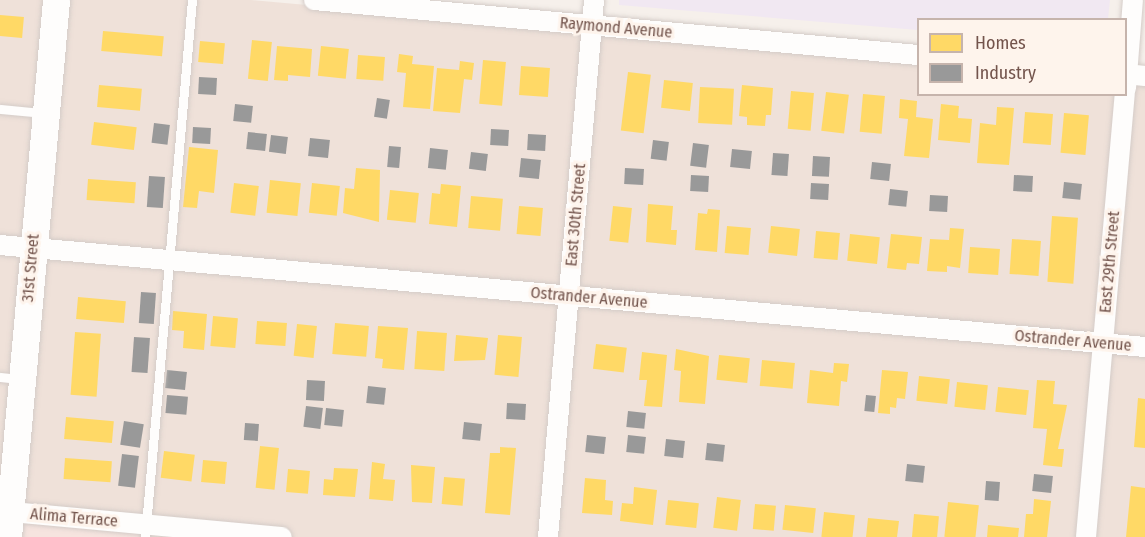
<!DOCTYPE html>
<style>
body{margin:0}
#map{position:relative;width:1145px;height:537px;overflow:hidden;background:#f6f0eb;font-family:"Fira Sans Condensed",sans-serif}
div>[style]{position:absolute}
.residential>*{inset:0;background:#efe1d9}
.commercial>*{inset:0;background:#f6e4df}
.education>*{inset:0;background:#f1e8f2}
.homes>*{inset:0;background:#ffd966;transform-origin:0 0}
.industry>*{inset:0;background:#999;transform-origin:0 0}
.roads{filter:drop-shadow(0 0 2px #d4ccc8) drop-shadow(0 0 2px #d4ccc8)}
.service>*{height:9px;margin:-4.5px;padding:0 4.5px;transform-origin:4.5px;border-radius:4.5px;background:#fefdfc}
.minor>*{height:20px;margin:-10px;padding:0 10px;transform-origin:10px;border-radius:10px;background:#fefdfc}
.secondary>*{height:27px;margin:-13.5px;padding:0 13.5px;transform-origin:13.5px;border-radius:13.5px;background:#fefdfc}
span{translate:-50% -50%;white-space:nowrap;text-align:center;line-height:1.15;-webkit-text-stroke:6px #fef4ec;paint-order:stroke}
.street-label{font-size:16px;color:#73544c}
.legend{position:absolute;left:917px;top:18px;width:210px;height:78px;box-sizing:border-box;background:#fef4ec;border:2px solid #c6b4ac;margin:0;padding:8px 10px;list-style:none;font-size:18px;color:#73544c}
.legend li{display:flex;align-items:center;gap:12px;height:30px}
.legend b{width:30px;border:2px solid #c6b4ac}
</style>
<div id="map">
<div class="residential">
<i style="clip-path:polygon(0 0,49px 0,0 537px)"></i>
<i style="clip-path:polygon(62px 0,251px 0,918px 60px,918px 94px,1126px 94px,1126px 79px,1145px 81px,1145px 537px,151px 537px,152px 521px,16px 508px)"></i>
</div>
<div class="commercial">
<i style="clip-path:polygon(16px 508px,152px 521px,151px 537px,13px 537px)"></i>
</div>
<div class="education">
<i style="clip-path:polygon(619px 0,1110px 0,1108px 19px,918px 20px,918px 30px,619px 5px)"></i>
</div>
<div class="homes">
<i style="left:0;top:15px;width:24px;height:21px;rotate:5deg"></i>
<i style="left:103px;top:31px;width:61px;height:20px;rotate:5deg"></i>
<i style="left:252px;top:40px;width:20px;height:39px;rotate:6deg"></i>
<i style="left:200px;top:41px;width:25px;height:21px;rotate:5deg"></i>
<i style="clip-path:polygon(277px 46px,312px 49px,310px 77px,288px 75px,288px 81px,274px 80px)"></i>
<i style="left:321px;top:46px;width:28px;height:30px;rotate:6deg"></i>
<i style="clip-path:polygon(399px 54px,413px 56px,412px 64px,434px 66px,430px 109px,403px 107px,406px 73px,397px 72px)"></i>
<i style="left:358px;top:55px;width:27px;height:24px;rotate:4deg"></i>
<i style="left:483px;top:60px;width:23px;height:44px;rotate:5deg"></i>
<i style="clip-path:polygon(460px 61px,474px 63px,472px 80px,464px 79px,460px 113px,433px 111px,437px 68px,459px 70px)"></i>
<i style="left:521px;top:66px;width:29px;height:29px;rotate:4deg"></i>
<i style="left:628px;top:72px;width:23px;height:59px;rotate:7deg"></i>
<i style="left:664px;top:80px;width:29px;height:28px;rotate:6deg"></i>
<i style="left:99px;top:85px;width:43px;height:22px;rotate:5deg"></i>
<i style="clip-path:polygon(742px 85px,773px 88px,771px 115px,766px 115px,765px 126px,747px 125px,747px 117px,739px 116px)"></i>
<i style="left:700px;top:87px;width:34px;height:36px;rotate:3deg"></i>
<i style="left:791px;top:91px;width:23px;height:38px;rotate:5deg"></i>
<i style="left:826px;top:92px;width:23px;height:39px;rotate:7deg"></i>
<i style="left:863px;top:94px;width:22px;height:38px;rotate:5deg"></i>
<i style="clip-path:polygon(900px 99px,917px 101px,916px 117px,933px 119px,929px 158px,904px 156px,908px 119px,899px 118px)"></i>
<i style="clip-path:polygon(941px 104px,959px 106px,958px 118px,972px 119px,970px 143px,938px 140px)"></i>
<i style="clip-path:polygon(997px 107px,1014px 108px,1009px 165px,977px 163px,980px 123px,996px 125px)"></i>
<i style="left:1025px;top:112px;width:28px;height:31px;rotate:4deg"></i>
<i style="left:1064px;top:113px;width:25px;height:40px;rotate:5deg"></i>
<i style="left:94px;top:122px;width:43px;height:23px;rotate:7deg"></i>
<i style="clip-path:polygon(189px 147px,218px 150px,214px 193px,199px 191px,197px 208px,183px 207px)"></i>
<i style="clip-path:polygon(356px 168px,380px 170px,379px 222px,343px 213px,345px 188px,354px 189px)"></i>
<i style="left:88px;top:179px;width:48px;height:21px;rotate:4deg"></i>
<i style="left:270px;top:180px;width:31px;height:33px;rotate:6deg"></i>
<i style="left:234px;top:183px;width:25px;height:30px;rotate:7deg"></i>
<i style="left:312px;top:183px;width:28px;height:30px;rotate:6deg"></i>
<i style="clip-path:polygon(441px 184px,461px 186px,457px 227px,429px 224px,432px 193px,440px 194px)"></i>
<i style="left:390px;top:190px;width:29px;height:30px;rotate:6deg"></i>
<i style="left:471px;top:196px;width:32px;height:32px;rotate:5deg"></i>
<i style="clip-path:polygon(648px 204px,673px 206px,671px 230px,677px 230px,676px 245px,646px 242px)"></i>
<i style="left:519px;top:206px;width:24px;height:28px;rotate:5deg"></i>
<i style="left:613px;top:206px;width:19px;height:35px;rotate:6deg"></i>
<i style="clip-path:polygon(708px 209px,720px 210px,717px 252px,695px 250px,698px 213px,707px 214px)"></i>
<i style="left:1052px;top:216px;width:26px;height:66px;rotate:4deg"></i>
<i style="left:727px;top:226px;width:24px;height:27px;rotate:5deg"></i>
<i style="left:771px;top:226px;width:29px;height:27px;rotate:6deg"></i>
<i style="clip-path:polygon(950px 228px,964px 229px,960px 268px,947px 266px,947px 272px,927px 271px,930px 239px,949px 240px)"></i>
<i style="left:816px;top:231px;width:24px;height:27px;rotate:5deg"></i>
<i style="left:850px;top:234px;width:30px;height:27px;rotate:6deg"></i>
<i style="clip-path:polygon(891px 234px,922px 237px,919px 264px,907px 263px,906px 270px,887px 268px)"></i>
<i style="left:1012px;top:239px;width:29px;height:35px;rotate:4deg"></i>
<i style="left:970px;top:247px;width:30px;height:26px;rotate:4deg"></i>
<i style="left:78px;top:297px;width:48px;height:22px;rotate:5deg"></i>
<i style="clip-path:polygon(173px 311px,207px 314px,204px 350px,183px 348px,184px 331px,172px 330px)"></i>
<i style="left:213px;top:316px;width:25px;height:30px;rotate:5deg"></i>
<i style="left:257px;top:321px;width:30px;height:23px;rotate:4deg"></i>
<i style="left:335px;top:323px;width:34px;height:31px;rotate:5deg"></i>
<i style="left:297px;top:324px;width:20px;height:32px;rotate:6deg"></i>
<i style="clip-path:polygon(378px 326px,408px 328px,404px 370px,382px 368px,383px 359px,375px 358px)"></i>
<i style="left:417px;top:331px;width:30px;height:38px;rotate:4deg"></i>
<i style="left:75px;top:332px;width:26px;height:63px;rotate:4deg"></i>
<i style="clip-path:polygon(456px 335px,488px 338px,485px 360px,454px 361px)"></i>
<i style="left:498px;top:335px;width:24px;height:40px;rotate:5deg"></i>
<i style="left:596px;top:344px;width:31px;height:25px;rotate:7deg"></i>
<i style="clip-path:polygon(676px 349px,709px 356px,705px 404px,679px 402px,681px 371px,674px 370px)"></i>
<i style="clip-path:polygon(642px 352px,667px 355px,662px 407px,644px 406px,647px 380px,639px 380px)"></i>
<i style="left:719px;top:355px;width:31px;height:25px;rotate:6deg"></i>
<i style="left:762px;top:360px;width:33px;height:26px;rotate:5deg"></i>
<i style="clip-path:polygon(834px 363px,849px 364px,847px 382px,841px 381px,839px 406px,807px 403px,810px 370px,833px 373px)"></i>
<i style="clip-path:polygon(882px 370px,908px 372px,905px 399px,897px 398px,896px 408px,890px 407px,890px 414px,878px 413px)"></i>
<i style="left:919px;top:376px;width:31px;height:25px;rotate:6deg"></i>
<i style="clip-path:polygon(1037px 380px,1055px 381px,1053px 404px,1067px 405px,1058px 449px,1064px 449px,1062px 467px,1043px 465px,1047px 429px,1033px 428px)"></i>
<i style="left:957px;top:382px;width:31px;height:25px;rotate:6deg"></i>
<i style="left:998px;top:387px;width:31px;height:25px;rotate:6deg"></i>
<i style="clip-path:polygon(1138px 398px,1145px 399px,1145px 448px,1134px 447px)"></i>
<i style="left:66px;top:417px;width:48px;height:22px;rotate:5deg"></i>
<i style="left:260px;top:446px;width:19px;height:42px;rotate:6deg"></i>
<i style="clip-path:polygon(500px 447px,516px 448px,510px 515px,485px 513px,490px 453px,500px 453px)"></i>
<i style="left:164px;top:451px;width:31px;height:27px;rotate:7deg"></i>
<i style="left:65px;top:458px;width:47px;height:21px;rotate:4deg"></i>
<i style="left:203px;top:460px;width:24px;height:22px;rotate:5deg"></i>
<i style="clip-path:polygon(372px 462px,385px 464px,383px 479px,395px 480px,393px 501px,369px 499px)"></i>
<i style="clip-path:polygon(411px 465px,435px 467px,432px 503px,412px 502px)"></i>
<i style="clip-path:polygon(334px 468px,358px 469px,355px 497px,323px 495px,324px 479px,333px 480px)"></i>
<i style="left:288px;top:469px;width:22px;height:23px;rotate:5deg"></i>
<i style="left:444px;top:477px;width:21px;height:27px;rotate:5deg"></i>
<i style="clip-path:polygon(585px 478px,606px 480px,605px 500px,613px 501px,612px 515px,582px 513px)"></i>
<i style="clip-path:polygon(1131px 486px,1145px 488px,1145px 537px,1126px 537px)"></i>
<i style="clip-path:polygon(634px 487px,657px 490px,653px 525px,620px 521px,622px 503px,633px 504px)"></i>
<i style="left:717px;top:497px;width:24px;height:31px;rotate:7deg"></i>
<i style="clip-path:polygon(1034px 499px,1051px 501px,1047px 537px,1024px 537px,1026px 514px,1033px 514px)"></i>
<i style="left:668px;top:500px;width:31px;height:25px;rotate:6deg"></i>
<i style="left:948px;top:502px;width:31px;height:35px;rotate:6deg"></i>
<i style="left:755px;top:504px;width:21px;height:25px;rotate:5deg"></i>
<i style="left:785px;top:505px;width:31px;height:25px;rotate:6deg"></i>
<i style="left:824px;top:512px;width:31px;height:25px;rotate:6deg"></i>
<i style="left:914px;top:514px;width:25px;height:23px;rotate:5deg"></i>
<i style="clip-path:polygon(868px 518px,899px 521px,897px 537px,866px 537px)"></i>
<i style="clip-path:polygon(988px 525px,1019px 528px,1018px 537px,987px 537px)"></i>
</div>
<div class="industry">
<i style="left:199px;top:77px;width:18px;height:17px;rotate:3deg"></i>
<i style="left:377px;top:98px;width:13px;height:19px;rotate:9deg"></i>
<i style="left:235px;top:104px;width:18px;height:17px;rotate:6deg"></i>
<i style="left:154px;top:123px;width:16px;height:20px;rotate:7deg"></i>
<i style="left:193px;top:127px;width:18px;height:16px;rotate:3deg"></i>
<i style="left:491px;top:129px;width:18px;height:16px;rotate:3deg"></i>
<i style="left:248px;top:132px;width:19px;height:17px;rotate:6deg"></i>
<i style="left:528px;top:134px;width:18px;height:16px;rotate:3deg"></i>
<i style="left:271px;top:135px;width:17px;height:17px;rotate:7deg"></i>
<i style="left:310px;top:138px;width:20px;height:18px;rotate:6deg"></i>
<i style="left:653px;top:140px;width:16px;height:19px;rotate:7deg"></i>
<i style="left:693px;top:143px;width:16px;height:23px;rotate:7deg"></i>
<i style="left:389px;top:146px;width:12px;height:21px;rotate:5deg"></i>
<i style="left:430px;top:148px;width:18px;height:20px;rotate:6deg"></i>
<i style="left:732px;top:149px;width:20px;height:18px;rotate:6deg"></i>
<i style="left:471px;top:152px;width:17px;height:17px;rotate:7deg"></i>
<i style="left:773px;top:153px;width:16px;height:22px;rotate:4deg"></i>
<i style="left:813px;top:156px;width:17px;height:20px;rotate:3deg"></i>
<i style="left:521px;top:158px;width:20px;height:19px;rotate:6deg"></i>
<i style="left:872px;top:162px;width:19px;height:17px;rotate:6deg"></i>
<i style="left:625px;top:168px;width:19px;height:16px;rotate:3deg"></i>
<i style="left:691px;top:175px;width:18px;height:16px;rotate:3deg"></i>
<i style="left:1014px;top:175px;width:19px;height:16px;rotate:3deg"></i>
<i style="left:149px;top:176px;width:16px;height:31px;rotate:4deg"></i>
<i style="left:1064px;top:182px;width:18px;height:16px;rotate:6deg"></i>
<i style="left:811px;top:183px;width:18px;height:16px;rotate:3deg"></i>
<i style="left:890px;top:189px;width:18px;height:16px;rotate:6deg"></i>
<i style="left:930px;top:195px;width:18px;height:16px;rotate:3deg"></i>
<i style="left:141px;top:292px;width:15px;height:31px;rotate:4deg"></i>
<i style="left:134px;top:337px;width:16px;height:35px;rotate:4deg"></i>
<i style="left:167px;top:370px;width:20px;height:18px;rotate:6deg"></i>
<i style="left:307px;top:380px;width:18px;height:20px;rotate:3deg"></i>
<i style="left:368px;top:386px;width:18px;height:17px;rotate:6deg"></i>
<i style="left:167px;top:395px;width:21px;height:18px;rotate:5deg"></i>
<i style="left:866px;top:395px;width:10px;height:16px;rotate:6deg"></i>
<i style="left:507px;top:403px;width:19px;height:16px;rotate:3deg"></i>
<i style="left:306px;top:406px;width:17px;height:21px;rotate:7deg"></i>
<i style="left:326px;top:408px;width:18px;height:17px;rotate:6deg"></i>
<i style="left:628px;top:411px;width:18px;height:16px;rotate:6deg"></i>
<i style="left:124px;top:421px;width:20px;height:24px;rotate:9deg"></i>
<i style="left:464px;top:422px;width:18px;height:17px;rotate:6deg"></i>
<i style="left:245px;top:423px;width:14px;height:17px;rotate:4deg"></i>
<i style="left:587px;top:435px;width:19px;height:17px;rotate:6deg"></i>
<i style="left:628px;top:435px;width:18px;height:17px;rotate:6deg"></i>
<i style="left:666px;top:439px;width:19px;height:17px;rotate:6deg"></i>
<i style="left:707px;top:443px;width:18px;height:17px;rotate:6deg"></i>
<i style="left:122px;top:454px;width:17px;height:32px;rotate:7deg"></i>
<i style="left:907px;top:464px;width:18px;height:17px;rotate:6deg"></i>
<i style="left:1034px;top:474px;width:19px;height:17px;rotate:6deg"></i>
<i style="left:986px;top:481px;width:14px;height:19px;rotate:4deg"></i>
</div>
<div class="roads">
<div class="service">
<i style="left:0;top:109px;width:42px;rotate:5.4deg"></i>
<i style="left:0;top:377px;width:19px;rotate:6deg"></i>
<i style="left:145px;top:537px;width:539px;rotate:-85deg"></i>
</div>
<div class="minor">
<i style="left:314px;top:0;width:606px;rotate:5.2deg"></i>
<i style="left:1126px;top:74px;width:19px;rotate:6deg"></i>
<i style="left:1126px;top:88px;width:88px;rotate:-85.5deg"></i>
<i style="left:0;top:245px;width:1150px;rotate:5.09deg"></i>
<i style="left:0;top:511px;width:283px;rotate:5.3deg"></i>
<i style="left:548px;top:537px;width:539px;rotate:-85.1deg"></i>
<i style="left:1086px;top:537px;width:445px;rotate:-85deg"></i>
</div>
<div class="secondary">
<i style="left:8px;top:537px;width:539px;rotate:-84.89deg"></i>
</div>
</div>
<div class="street-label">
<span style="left:616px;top:28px;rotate:5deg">Raymond Avenue</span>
<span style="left:576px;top:215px;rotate:-85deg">East 30th Street</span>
<span style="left:1110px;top:262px;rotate:-85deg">East 29th Street</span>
<span style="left:31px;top:268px;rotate:-85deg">31st Street</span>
<span style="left:589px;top:298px;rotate:5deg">Ostrander Avenue</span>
<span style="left:1073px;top:341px;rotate:5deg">Ostrander Avenue</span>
<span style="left:74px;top:518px;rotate:5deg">Alima Terrace</span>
</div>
<ul class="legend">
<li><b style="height:16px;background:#ffd966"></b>Homes</li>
<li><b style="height:16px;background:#999"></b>Industry</li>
</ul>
</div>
